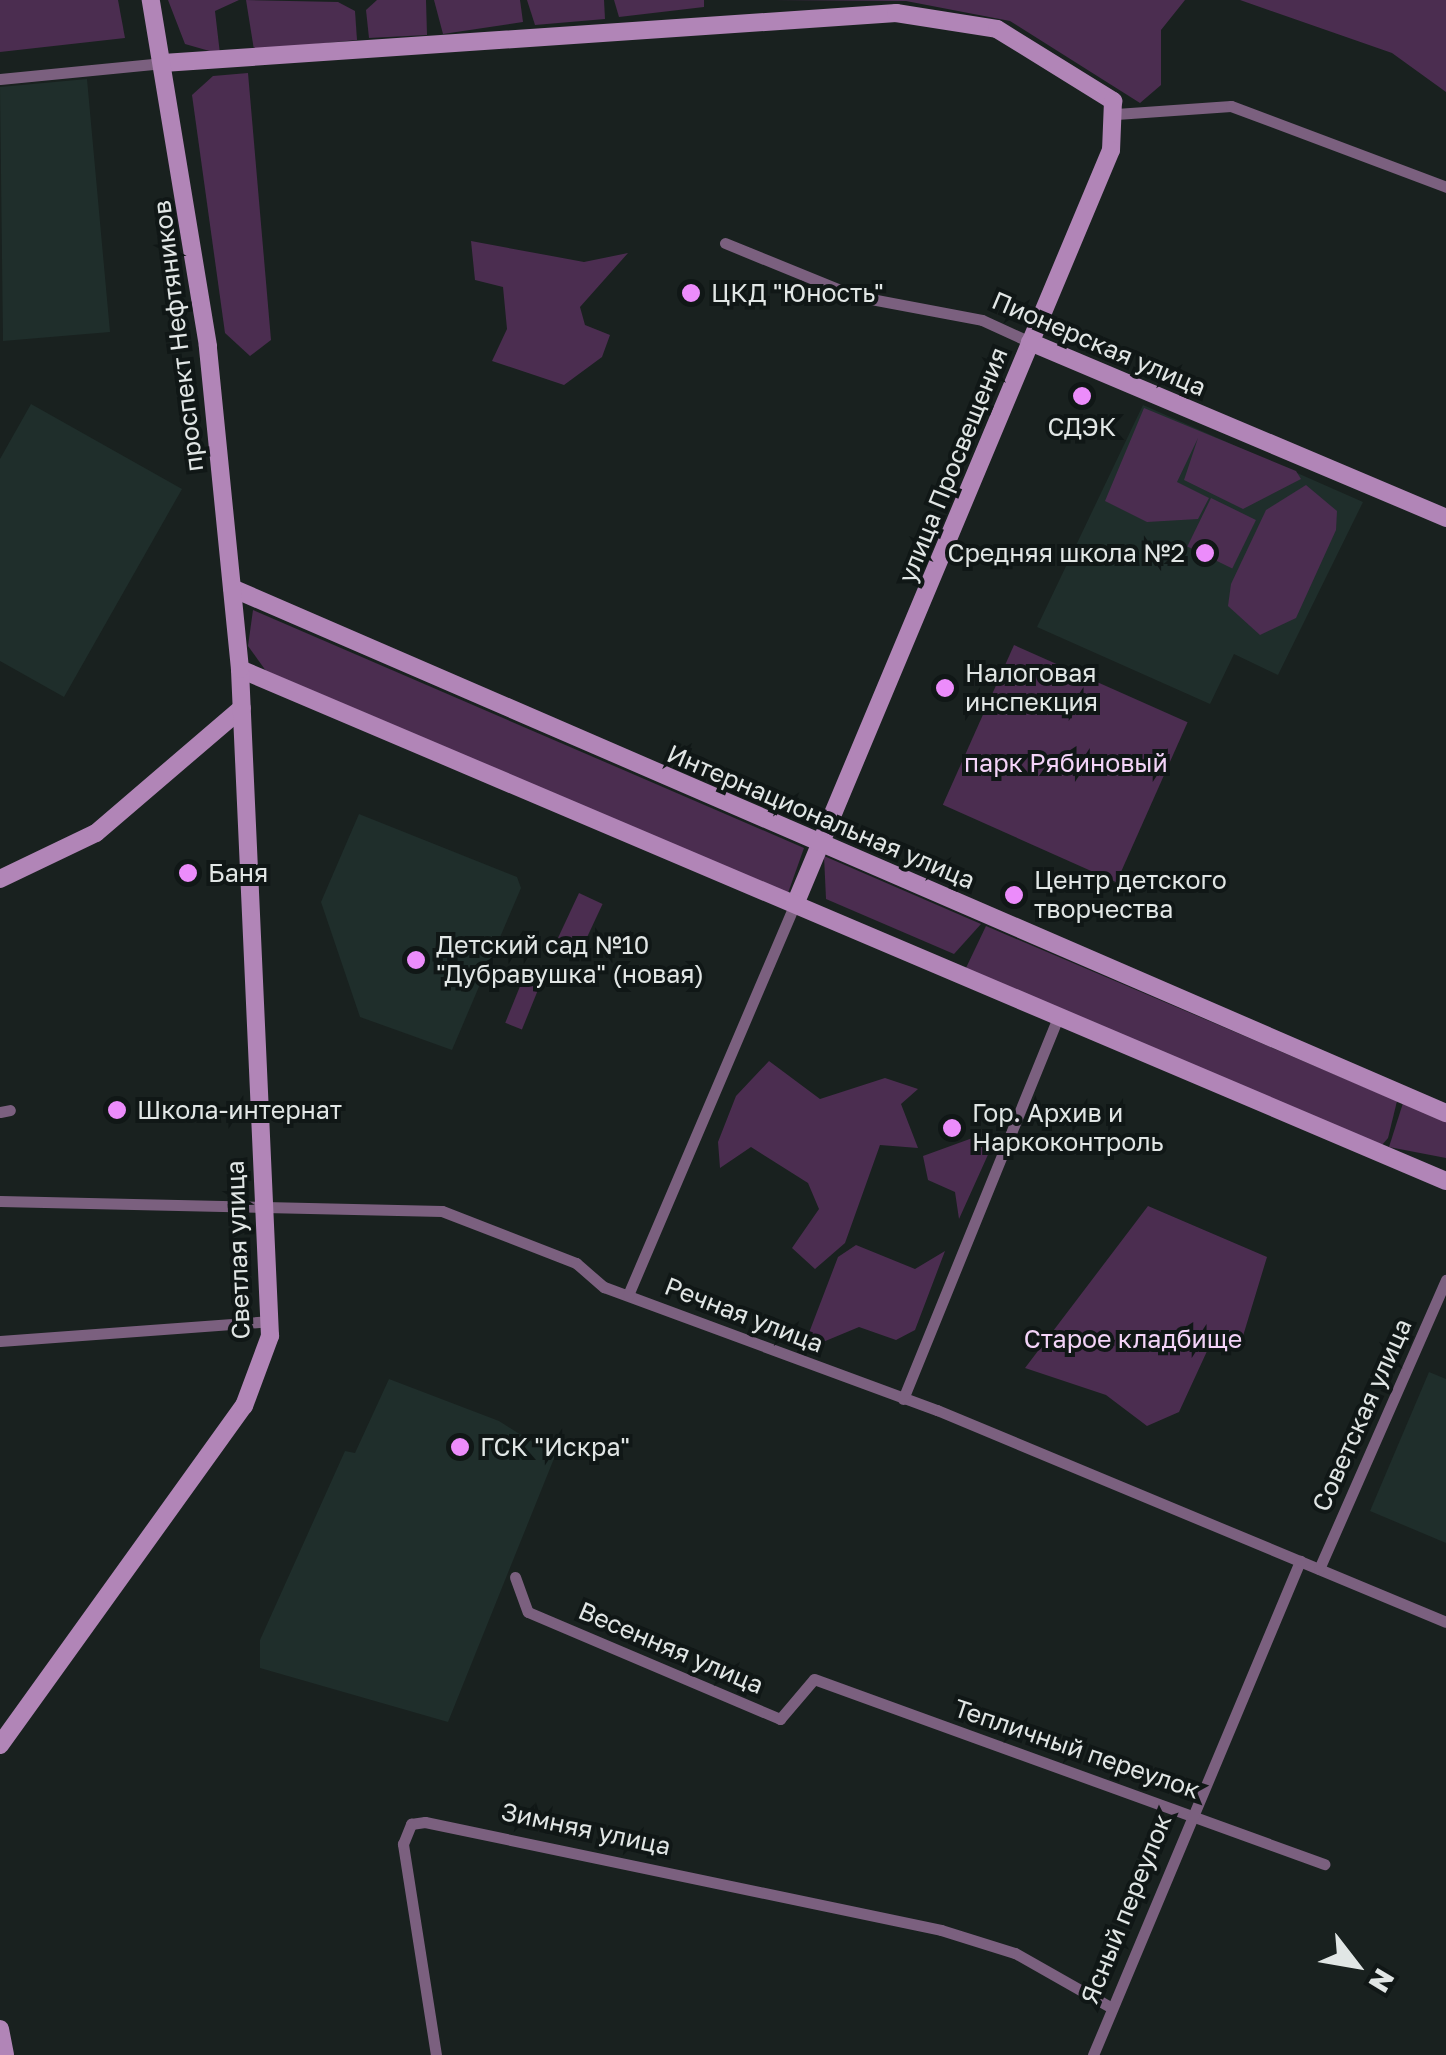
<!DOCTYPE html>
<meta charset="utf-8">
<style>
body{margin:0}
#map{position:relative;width:1446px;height:2055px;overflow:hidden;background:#19211f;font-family:"Golos Text",sans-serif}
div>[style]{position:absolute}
.built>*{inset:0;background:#1f2e2b}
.green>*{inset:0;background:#4b2d50;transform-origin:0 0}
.street>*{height:11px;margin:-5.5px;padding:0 5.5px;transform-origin:5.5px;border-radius:5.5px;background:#7b607f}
.secondary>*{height:18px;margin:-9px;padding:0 9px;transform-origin:9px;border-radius:9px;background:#b185b7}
.dots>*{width:28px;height:28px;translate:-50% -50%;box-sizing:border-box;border:5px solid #101716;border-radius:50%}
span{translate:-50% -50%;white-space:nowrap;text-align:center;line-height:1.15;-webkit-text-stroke:8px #101716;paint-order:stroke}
.poi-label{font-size:25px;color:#e1e6e5}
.left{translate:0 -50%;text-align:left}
.right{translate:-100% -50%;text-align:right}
.street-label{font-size:25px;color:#e1e6e5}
.park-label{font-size:25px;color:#f3d3f8}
.north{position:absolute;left:1306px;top:1915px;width:100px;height:100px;-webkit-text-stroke:8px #101716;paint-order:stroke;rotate:121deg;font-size:28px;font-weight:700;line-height:40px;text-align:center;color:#e1e6e5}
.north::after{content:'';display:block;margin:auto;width:35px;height:45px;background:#e1e6e5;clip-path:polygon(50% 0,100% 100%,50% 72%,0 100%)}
</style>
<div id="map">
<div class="built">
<i style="clip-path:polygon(87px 79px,110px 332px,3px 341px,0 87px)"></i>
<i style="clip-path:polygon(31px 404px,182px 489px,64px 697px,0 661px,0 459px)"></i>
<i style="clip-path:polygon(1143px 405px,1363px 502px,1278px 675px,1234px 654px,1210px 704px,1037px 627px)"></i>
<i style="clip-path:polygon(359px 814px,517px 877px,521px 888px,452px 1050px,360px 1017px,321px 902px)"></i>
<i style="clip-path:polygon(1429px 1372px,1446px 1379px,1446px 1543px,1370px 1511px)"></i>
<i style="clip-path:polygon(389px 1379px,499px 1421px,555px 1456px,448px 1722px,260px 1668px,260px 1640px,345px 1451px,355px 1453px)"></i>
</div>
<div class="green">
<i style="clip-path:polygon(0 0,118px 0,125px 38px,0 52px)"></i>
<i style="clip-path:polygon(168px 0,239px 0,215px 11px,220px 54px,185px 44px)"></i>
<i style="clip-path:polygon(246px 0,338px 2px,355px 11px,357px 40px,254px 50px)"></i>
<i style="clip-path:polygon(377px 0,426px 0,427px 35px,369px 38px,366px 10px)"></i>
<i style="clip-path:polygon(434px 0,520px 0,523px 22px,443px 34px)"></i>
<i style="clip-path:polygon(527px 0,604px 0,605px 19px,535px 25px)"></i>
<i style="clip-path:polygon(614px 0,704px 0,704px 7px,619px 17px)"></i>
<i style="clip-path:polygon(773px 0,1185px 0,1161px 30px,1161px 85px,1140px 103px,1010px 21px,906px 1px)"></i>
<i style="clip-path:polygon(1240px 0,1446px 0,1446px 92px,1392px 53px)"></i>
<i style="clip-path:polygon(248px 73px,271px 340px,250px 356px,225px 333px,192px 95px,213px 76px)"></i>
<i style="clip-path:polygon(471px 241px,584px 262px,628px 253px,580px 307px,585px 325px,610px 335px,602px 357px,564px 385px,492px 361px,507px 329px,503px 287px,475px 280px)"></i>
<i style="clip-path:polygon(1144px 408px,1296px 471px,1301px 479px,1243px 509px,1184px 480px,1198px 438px,1177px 482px,1209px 498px,1198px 519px,1147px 522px,1105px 501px)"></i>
<i style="clip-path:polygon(1306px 485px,1337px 511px,1336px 530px,1296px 618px,1260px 635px,1228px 606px,1231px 584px,1266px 510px)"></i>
<i style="left:1211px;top:498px;width:50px;height:54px;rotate:26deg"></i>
<i style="clip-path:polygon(253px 610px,804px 848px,788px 893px,266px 671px,248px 646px)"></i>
<i style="left:1014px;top:645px;width:190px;height:175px;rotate:24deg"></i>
<i style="clip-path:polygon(824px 856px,981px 924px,954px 954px,826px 899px)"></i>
<i style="left:579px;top:893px;width:26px;height:50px;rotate:25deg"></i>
<i style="clip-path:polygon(986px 926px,1397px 1101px,1388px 1138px,1382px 1145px,965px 970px)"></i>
<i style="left:527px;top:969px;width:18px;height:58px;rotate:22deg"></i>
<i style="clip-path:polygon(769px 1061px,820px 1099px,885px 1078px,918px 1089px,901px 1104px,918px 1148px,880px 1145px,845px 1243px,815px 1269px,792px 1248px,819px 1209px,808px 1183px,751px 1147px,720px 1168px,718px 1142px,736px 1096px)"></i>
<i style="clip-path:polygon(1403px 1103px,1446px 1122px,1446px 1158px,1389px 1147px)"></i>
<i style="clip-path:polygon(978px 1136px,991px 1148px,959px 1219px,955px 1192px,928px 1180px,923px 1156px)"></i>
<i style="clip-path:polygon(1148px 1206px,1267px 1257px,1243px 1336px,1214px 1336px,1179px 1412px,1147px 1426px,1106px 1395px,1025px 1368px)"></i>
<i style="clip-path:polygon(856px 1245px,915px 1269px,945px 1251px,915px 1330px,896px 1340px,859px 1327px,823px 1342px,807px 1338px,838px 1257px)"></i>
</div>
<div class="street">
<i style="left:0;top:79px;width:164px;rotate:-5.6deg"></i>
<i style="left:1116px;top:114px;width:115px;rotate:-4deg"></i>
<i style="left:1231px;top:106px;width:230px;rotate:20.6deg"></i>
<i style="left:725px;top:243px;width:140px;rotate:22.2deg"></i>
<i style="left:855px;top:296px;width:129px;rotate:10.7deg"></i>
<i style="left:982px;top:320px;width:53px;rotate:24.6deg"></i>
<i style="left:0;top:1112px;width:10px;rotate:-11deg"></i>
<i style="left:0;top:1201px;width:442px;rotate:1.3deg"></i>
<i style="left:442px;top:1211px;width:144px;rotate:21.2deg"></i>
<i style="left:576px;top:1263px;width:37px;rotate:41deg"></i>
<i style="left:604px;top:1287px;width:355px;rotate:20.3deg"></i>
<i style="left:937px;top:1410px;width:551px;rotate:22.61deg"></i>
<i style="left:628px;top:1295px;width:427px;rotate:-66.9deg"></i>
<i style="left:0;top:1341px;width:272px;rotate:-4.2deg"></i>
<i style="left:903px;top:1399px;width:414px;rotate:-67.9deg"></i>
<i style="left:1319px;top:1569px;width:316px;rotate:-66.3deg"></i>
<i style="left:515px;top:1577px;width:37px;rotate:70deg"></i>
<i style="left:528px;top:1612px;width:274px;rotate:23deg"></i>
<i style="left:780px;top:1719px;width:52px;rotate:-49.6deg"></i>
<i style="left:814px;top:1679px;width:543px;rotate:19.94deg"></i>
<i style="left:436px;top:2055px;width:214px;rotate:-98.9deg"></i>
<i style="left:403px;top:1844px;width:22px;rotate:-68deg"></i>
<i style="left:411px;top:1824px;width:14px;rotate:-8deg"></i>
<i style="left:425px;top:1822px;width:527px;rotate:11.82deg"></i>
<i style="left:941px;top:1930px;width:77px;rotate:17.3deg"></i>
<i style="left:1015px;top:1953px;width:109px;rotate:29.6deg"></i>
<i style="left:1093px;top:2055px;width:536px;rotate:-67.26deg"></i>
</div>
<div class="secondary">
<i style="left:163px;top:63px;width:735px;rotate:-3.9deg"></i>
<i style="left:896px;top:13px;width:102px;rotate:9deg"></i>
<i style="left:997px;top:29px;width:137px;rotate:31.8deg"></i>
<i style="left:1113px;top:101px;width:49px;rotate:92.3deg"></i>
<i style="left:1111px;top:150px;width:815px;rotate:112.73deg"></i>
<i style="left:1030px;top:342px;width:452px;rotate:22.9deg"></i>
<i style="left:232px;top:588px;width:1323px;rotate:23.39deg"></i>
<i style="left:240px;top:669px;width:1310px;rotate:23deg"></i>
<i style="left:0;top:879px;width:106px;rotate:-25.6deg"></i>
<i style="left:96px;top:833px;width:192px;rotate:-40.6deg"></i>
<i style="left:0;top:1745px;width:418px;rotate:-54.3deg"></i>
<i style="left:244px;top:1406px;width:75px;rotate:-69.6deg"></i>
<i style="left:270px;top:1336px;width:668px;rotate:-92.58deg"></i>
<i style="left:240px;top:669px;width:325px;rotate:-95.7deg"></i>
<i style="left:208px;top:346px;width:351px;rotate:-99.4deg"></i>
<i style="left:0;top:2029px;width:26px;rotate:79deg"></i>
</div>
<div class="dots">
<i style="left:691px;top:293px;background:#ec8cfb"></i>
<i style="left:1082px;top:396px;background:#ec8cfb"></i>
<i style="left:1205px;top:553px;background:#ec8cfb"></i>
<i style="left:945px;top:688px;background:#ec8cfb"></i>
<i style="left:188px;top:873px;background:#ec8cfb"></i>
<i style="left:1014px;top:895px;background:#ec8cfb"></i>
<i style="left:416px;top:960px;background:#ec8cfb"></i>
<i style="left:117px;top:1110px;background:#ec8cfb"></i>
<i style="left:952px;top:1128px;background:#ec8cfb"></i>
<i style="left:460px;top:1447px;background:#ec8cfb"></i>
</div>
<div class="poi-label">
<span class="left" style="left:711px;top:293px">ЦКД "Юность"</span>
<span style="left:1082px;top:427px">СДЭК</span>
<span class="right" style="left:1185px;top:553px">Средняя школа №2</span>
<span class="left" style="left:965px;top:688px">Налоговая<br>инспекция</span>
<span class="left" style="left:208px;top:873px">Баня</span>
<span class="left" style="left:1034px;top:895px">Центр детского<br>творчества</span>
<span class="left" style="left:436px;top:960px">Детский сад №10<br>"Дубравушка" (новая)</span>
<span class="left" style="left:137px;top:1110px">Школа-интернат</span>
<span class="left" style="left:972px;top:1128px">Гор. Архив и<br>Наркоконтроль</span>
<span class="left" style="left:480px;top:1447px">ГСК "Искра"</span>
</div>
<div class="street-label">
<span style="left:178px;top:336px;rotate:-97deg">проспект Нефтяников</span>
<span style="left:1099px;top:344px;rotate:23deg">Пионерская улица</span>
<span style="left:953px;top:465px;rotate:-68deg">улица Просвещения</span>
<span style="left:821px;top:817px;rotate:23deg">Интернациональная улица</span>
<span style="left:238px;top:1250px;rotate:-92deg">Светлая улица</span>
<span style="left:744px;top:1315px;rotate:21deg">Речная улица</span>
<span style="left:1362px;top:1415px;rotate:-66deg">Советская улица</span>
<span style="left:671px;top:1648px;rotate:23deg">Весенняя улица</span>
<span style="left:1077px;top:1749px;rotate:19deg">Тепличный переулок</span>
<span style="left:586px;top:1829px;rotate:12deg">Зимняя улица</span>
<span style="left:1126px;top:1909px;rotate:-68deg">Ясный переулок</span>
</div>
<div class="park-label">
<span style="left:1066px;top:763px">парк Рябиновый</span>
<span style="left:1133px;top:1339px">Старое кладбище</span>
</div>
<div class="north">N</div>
</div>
